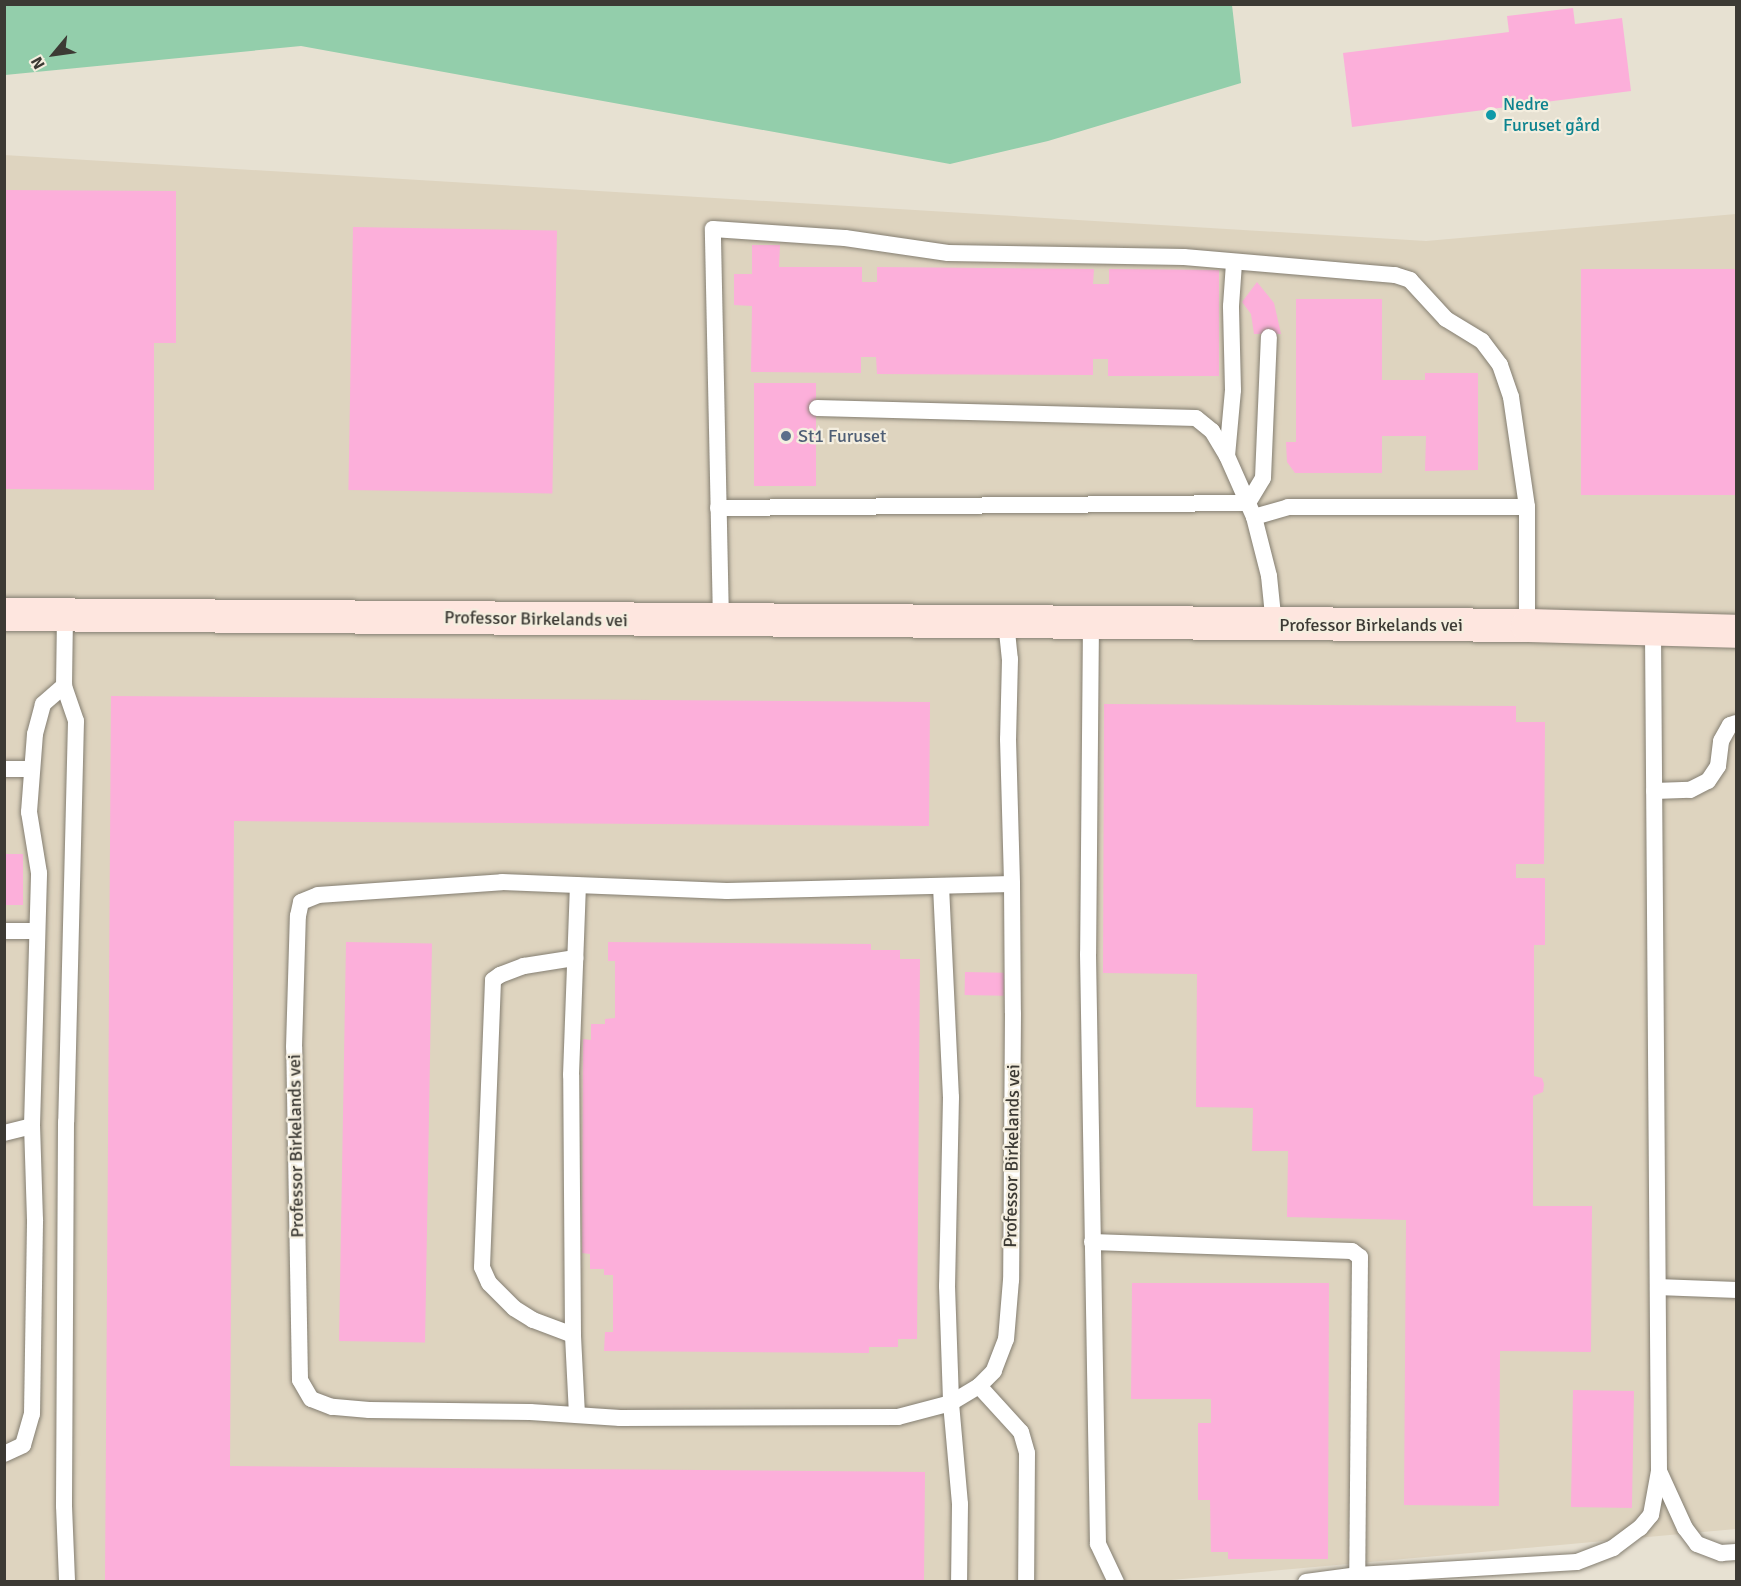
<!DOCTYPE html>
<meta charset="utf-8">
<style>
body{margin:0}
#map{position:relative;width:1741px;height:1586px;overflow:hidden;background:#e7e1d2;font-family:Signika,sans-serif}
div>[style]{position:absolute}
.built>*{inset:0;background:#ded4bf}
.green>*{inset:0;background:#93ceab}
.building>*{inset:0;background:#fcafda;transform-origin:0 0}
.roads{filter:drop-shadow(0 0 2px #847e71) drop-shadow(0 0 2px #847e71)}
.lane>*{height:16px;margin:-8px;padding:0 8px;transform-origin:8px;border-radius:8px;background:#fff}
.secondary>*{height:33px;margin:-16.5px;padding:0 16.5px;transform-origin:16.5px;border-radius:16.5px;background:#fee6df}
.dots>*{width:16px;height:16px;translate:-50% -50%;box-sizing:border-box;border:3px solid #f4eedf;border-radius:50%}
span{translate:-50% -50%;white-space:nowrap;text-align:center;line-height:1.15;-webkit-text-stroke:4.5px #f4eedf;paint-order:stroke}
.culture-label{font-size:18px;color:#0d838f}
.left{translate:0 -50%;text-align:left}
.service-label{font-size:18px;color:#4e5e75}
.street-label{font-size:18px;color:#3c3a34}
.frame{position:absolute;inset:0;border:6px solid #3c3a34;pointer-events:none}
.north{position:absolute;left:24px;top:24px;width:60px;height:60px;-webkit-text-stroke:4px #f4eedf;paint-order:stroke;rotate:241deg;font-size:16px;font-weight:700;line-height:24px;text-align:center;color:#3c3a34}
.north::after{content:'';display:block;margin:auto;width:21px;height:27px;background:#3c3a34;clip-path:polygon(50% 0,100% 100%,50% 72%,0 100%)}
</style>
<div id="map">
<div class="built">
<i style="clip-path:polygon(4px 155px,1426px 241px,1736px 214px,1736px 1529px,1149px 1582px,5px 1581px)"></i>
</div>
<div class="green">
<i style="clip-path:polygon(1232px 5px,1241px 83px,1048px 141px,950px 164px,301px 46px,5px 75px,5px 5px)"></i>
</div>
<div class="building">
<i style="clip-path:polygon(1573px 8px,1575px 24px,1622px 18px,1631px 91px,1352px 127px,1343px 53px,1509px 32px,1507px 16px)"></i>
<i style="clip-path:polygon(5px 190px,176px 191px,176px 343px,154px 343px,154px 490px,5px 489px)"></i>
<i style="left:353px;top:227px;width:204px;height:263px;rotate:1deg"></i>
<i style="clip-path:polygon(752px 245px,780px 245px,779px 267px,862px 267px,862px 282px,877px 282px,877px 267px,1094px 269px,1093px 284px,1109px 284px,1109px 269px,1219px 270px,1219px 376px,1108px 376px,1108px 359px,1093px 359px,1093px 375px,877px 374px,876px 357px,861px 357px,861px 373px,751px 372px,752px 306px,734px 305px,734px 274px,752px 274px)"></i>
<i style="left:1736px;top:269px;width:226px;height:155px;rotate:90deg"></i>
<i style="clip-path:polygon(1257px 282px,1274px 303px,1281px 334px,1254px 334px,1251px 314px,1242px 302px)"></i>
<i style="clip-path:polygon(1296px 299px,1382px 299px,1382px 380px,1425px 380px,1425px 373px,1478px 373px,1478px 470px,1425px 471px,1426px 436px,1382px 436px,1382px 473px,1295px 473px,1287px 462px,1286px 442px,1296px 442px)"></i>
<i style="left:754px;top:383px;width:62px;height:103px"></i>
<i style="clip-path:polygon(111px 696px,930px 702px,929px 826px,234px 821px,230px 1466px,925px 1472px,924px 1581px,105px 1581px)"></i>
<i style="clip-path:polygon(1104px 704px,1516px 706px,1516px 722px,1545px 722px,1544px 864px,1516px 864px,1516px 878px,1545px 878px,1545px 945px,1534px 945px,1534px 1076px,1542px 1078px,1544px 1084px,1543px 1092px,1533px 1096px,1533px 1206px,1592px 1206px,1591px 1352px,1500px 1351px,1499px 1506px,1404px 1505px,1406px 1220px,1287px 1217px,1288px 1151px,1252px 1151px,1253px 1108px,1196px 1107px,1197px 974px,1103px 973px)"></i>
<i style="left:4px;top:854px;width:19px;height:51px"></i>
<i style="left:346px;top:942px;width:86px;height:399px;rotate:1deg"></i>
<i style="clip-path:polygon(608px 942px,871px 944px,871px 950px,900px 950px,900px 959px,920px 959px,917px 1339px,898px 1339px,898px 1347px,869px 1347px,869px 1353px,604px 1351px,605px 1332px,613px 1332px,613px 1275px,604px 1275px,604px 1269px,590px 1269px,590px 1254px,582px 1253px,583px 1039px,591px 1040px,591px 1024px,605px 1024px,605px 1019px,615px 1018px,615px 961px,608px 961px)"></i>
<i style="left:965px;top:972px;width:39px;height:23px;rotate:1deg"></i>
<i style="clip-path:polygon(1132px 1283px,1329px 1283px,1328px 1559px,1228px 1559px,1228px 1552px,1211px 1552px,1210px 1500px,1198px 1500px,1198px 1423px,1211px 1423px,1211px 1399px,1131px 1399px)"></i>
<i style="left:1573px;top:1390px;width:61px;height:117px;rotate:1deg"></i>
</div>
<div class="roads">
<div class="lane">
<i style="left:817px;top:408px;width:379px;rotate:1.5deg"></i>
<i style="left:1196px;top:418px;width:21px;rotate:39deg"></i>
<i style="left:1212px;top:431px;width:29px;rotate:59deg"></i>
<i style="left:1227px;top:456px;width:67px;rotate:66.1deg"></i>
<i style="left:1254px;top:517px;width:61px;rotate:75.7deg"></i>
<i style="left:1269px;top:576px;width:49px;rotate:84.2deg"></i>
<i style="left:1227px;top:456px;width:66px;rotate:-84.8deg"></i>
<i style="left:1233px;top:390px;width:84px;rotate:-91.4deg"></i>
<i style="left:1231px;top:306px;width:43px;rotate:-86deg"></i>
<i style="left:718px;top:508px;width:530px;rotate:-0.54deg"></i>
<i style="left:1248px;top:503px;width:29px;rotate:-59deg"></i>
<i style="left:1263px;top:478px;width:141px;rotate:-87.6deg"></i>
<i style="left:1254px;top:517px;width:35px;rotate:-16deg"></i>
<i style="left:1288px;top:507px;width:239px"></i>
<i style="left:65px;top:615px;width:71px;rotate:90.8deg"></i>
<i style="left:64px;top:686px;width:37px;rotate:71deg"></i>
<i style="left:76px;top:721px;width:401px;rotate:91.4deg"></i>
<i style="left:66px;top:1122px;width:384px;rotate:90.3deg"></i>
<i style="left:64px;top:1506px;width:76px;rotate:87.7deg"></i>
<i style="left:721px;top:621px;width:392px;rotate:-91.2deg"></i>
<i style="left:713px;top:229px;width:132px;rotate:3.9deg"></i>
<i style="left:845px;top:238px;width:104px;rotate:8.3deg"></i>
<i style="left:948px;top:253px;width:236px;rotate:1deg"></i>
<i style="left:1184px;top:257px;width:212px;rotate:4.9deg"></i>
<i style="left:1395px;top:275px;width:16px;rotate:18deg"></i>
<i style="left:1410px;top:280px;width:53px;rotate:47.3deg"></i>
<i style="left:1446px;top:319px;width:42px;rotate:31.4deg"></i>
<i style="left:1482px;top:341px;width:30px;rotate:53deg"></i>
<i style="left:1500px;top:365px;width:34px;rotate:71deg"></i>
<i style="left:1511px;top:397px;width:111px;rotate:81.7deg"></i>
<i style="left:1527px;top:507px;width:118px;rotate:90deg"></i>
<i style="left:1006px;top:622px;width:37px;rotate:84deg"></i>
<i style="left:1010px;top:659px;width:80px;rotate:91.4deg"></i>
<i style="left:1008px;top:739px;width:145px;rotate:88.4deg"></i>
<i style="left:1012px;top:884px;width:129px;rotate:89.6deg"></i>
<i style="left:1013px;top:1013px;width:267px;rotate:90.4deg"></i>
<i style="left:1011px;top:1280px;width:59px;rotate:94.8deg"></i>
<i style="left:1006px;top:1339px;width:34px;rotate:111deg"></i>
<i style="left:994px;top:1371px;width:21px;rotate:135deg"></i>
<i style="left:979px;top:1386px;width:33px;rotate:149deg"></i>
<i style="left:951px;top:1403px;width:55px;rotate:165.2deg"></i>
<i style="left:898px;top:1417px;width:278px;rotate:179.8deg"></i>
<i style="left:620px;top:1418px;width:90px;rotate:-176.2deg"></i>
<i style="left:530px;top:1412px;width:161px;rotate:-179.3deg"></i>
<i style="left:369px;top:1410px;width:37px;rotate:-175deg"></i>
<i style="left:332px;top:1407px;width:22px;rotate:-159deg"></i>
<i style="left:311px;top:1399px;width:22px;rotate:-120deg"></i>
<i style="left:300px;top:1380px;width:333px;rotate:-91deg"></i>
<i style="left:294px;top:1047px;width:131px;rotate:-88.3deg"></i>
<i style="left:298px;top:916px;width:14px;rotate:-78deg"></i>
<i style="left:301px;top:902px;width:18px;rotate:-22deg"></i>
<i style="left:318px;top:895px;width:184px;rotate:-4deg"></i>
<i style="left:502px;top:882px;width:225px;rotate:2.3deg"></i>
<i style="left:727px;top:891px;width:285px;rotate:-1.4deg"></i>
<i style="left:1091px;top:622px;width:332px;rotate:90.5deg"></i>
<i style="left:1088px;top:954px;width:590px;rotate:89.03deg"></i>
<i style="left:1098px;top:1544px;width:42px;rotate:64.7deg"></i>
<i style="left:4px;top:769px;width:28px"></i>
<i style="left:1654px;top:791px;width:36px;rotate:-2deg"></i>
<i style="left:1690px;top:790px;width:20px;rotate:-27deg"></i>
<i style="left:1708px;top:781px;width:18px;rotate:-56deg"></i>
<i style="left:1718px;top:766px;width:25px;rotate:-83deg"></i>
<i style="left:1721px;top:741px;width:18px;rotate:-61deg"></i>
<i style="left:1730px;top:725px;width:6px;rotate:-18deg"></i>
<i style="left:941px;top:886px;width:211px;rotate:87.3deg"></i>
<i style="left:951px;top:1097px;width:189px;rotate:91.2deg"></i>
<i style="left:947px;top:1286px;width:117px;rotate:88deg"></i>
<i style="left:951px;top:1403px;width:101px;rotate:84.9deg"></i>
<i style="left:960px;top:1504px;width:78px;rotate:90.7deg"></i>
<i style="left:4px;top:931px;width:33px"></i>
<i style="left:4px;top:1133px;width:29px;rotate:-14deg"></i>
<i style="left:1092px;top:1242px;width:260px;rotate:2deg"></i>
<i style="left:1352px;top:1251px;width:10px;rotate:37deg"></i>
<i style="left:1360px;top:1257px;width:318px;rotate:90.5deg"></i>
<i style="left:1658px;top:1287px;width:78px;rotate:2.2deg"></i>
<i style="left:573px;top:1335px;width:43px;rotate:-159.4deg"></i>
<i style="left:533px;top:1320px;width:22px;rotate:-148deg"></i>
<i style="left:514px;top:1308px;width:35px;rotate:-135deg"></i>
<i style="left:489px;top:1283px;width:17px;rotate:-114deg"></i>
<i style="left:482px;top:1267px;width:287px;rotate:-87.8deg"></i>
<i style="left:493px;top:980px;width:9px;rotate:-36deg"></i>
<i style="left:500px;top:975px;width:26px;rotate:-21deg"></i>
<i style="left:524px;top:966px;width:52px;rotate:-8.9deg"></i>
<i style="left:979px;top:1386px;width:62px;rotate:47.6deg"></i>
<i style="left:1021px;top:1432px;width:22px;rotate:74deg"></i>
<i style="left:1027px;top:1453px;width:129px;rotate:90.4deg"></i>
<i style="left:577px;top:1415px;width:80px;rotate:-92.9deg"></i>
<i style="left:573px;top:1335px;width:260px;rotate:-90.4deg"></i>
<i style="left:571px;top:1075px;width:190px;rotate:-87.9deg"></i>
<i style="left:4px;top:1454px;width:21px;rotate:-25deg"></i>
<i style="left:23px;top:1445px;width:32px;rotate:-74deg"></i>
<i style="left:32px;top:1414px;width:194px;rotate:-89.1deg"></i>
<i style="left:35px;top:1220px;width:94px;rotate:-91.8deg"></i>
<i style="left:32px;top:1126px;width:253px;rotate:-88.4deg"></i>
<i style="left:39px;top:873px;width:62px;rotate:-99.3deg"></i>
<i style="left:29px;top:812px;width:78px;rotate:-85.6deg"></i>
<i style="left:35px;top:734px;width:31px;rotate:-75deg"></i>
<i style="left:43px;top:704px;width:28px;rotate:-41deg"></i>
<i style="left:1659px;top:1471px;width:63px;rotate:65.5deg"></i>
<i style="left:1685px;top:1528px;width:20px;rotate:53deg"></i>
<i style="left:1697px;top:1544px;width:26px;rotate:21deg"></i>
<i style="left:1721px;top:1553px;width:15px;rotate:-4deg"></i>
<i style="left:1306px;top:1582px;width:51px;rotate:-7.8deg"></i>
<i style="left:1357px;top:1575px;width:220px;rotate:-3.4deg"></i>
<i style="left:1577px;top:1562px;width:39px;rotate:-21deg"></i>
<i style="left:1613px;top:1548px;width:34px;rotate:-37deg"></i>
<i style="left:1640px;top:1528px;width:17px;rotate:-50deg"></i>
<i style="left:1651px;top:1515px;width:45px;rotate:-79.7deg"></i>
<i style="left:1659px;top:1471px;width:843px;rotate:-90.41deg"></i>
</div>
<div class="secondary">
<i style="left:4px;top:614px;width:1523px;rotate:0.41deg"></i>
<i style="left:1527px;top:625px;width:209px;rotate:1.6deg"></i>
</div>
</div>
<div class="dots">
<i style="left:1491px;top:115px;background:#0f9aa8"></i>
<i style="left:786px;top:436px;background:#5c6f8a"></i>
</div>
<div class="culture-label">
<span class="left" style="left:1503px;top:115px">Nedre<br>Furuset gård</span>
</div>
<div class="service-label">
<span class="left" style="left:798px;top:436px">St1 Furuset</span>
</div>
<div class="street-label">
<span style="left:536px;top:619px;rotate:1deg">Professor Birkelands vei</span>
<span style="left:1371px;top:625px">Professor Birkelands vei</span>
<span style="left:296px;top:1146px;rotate:-91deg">Professor Birkelands vei</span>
<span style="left:1012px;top:1156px;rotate:-89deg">Professor Birkelands vei</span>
</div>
<div class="frame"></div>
<div class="north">N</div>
</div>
